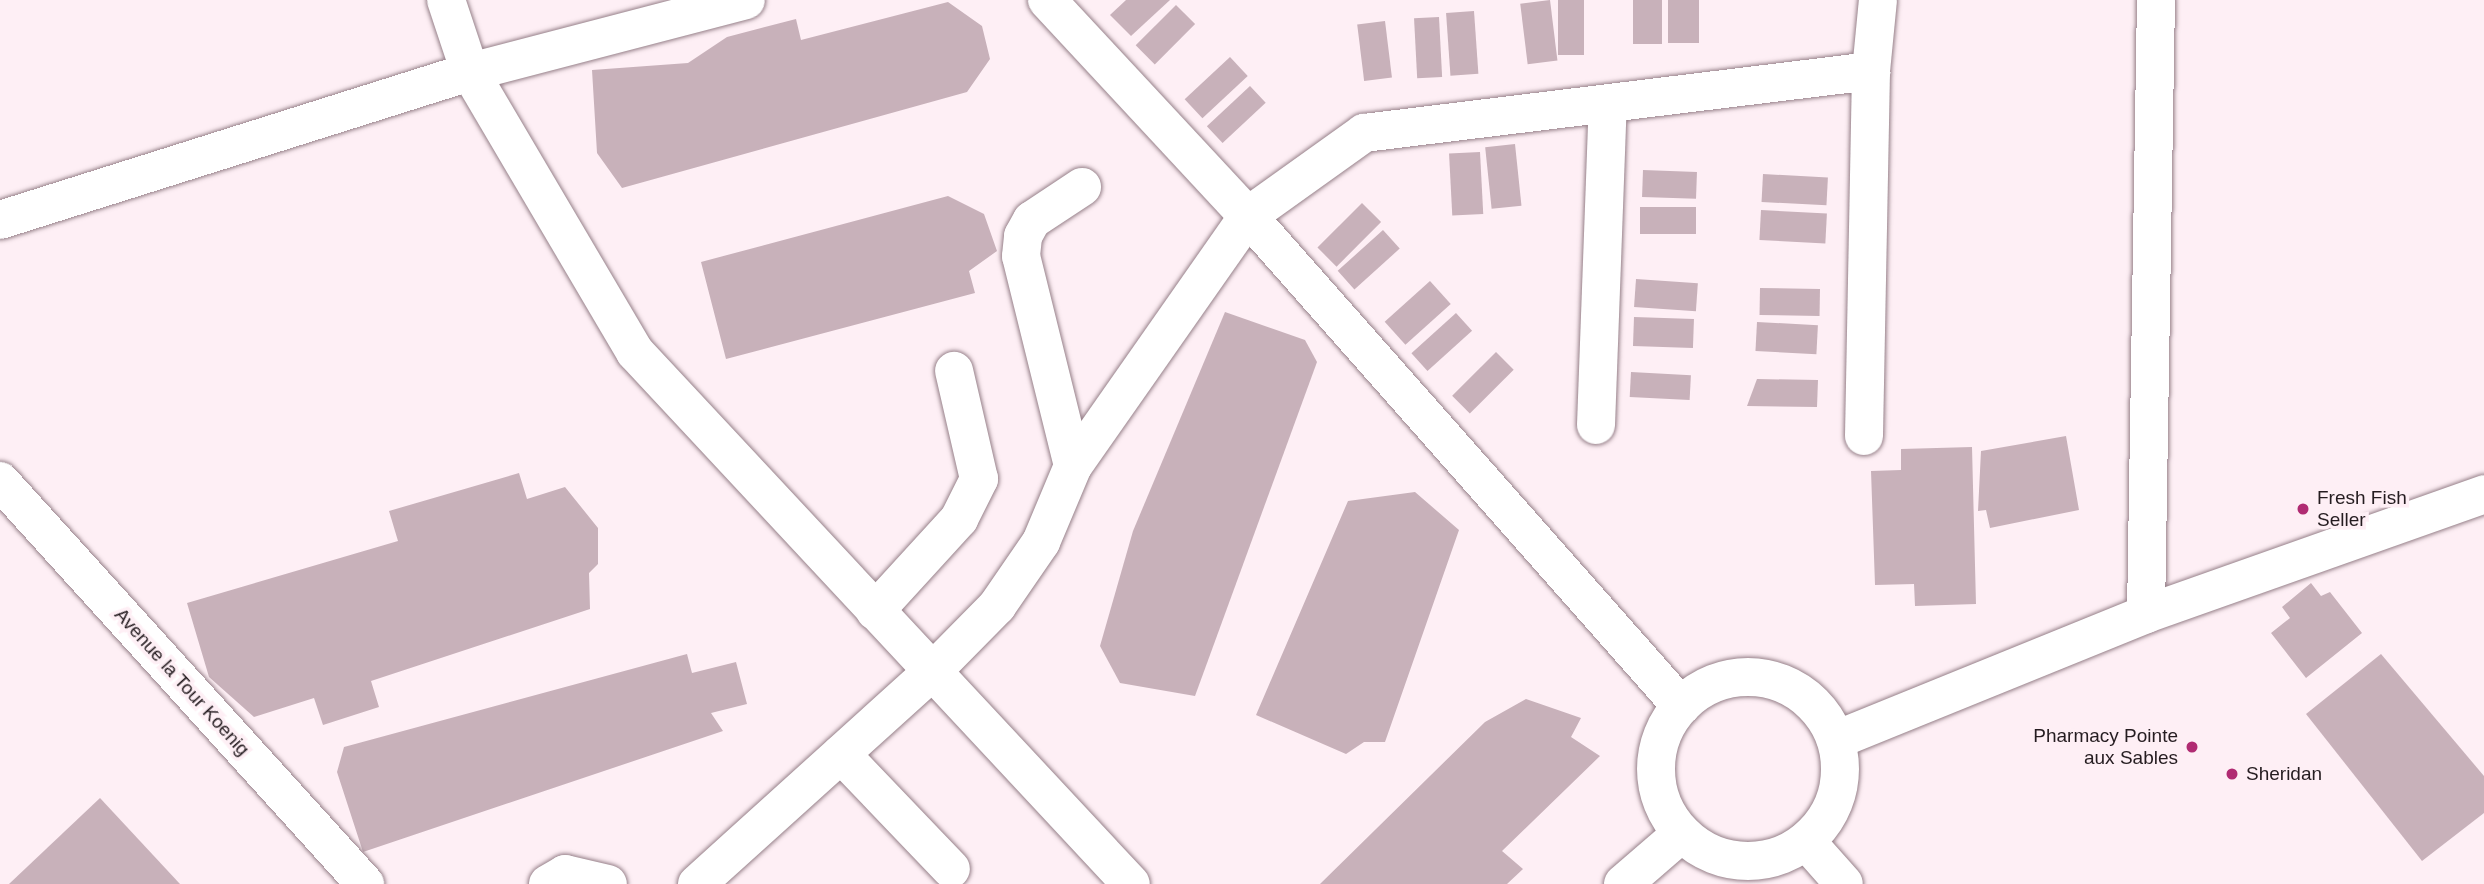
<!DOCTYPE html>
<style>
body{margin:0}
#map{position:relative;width:2484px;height:884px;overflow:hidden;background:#feeff5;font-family:Arial,sans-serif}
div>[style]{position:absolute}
.building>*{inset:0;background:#c8b1ba;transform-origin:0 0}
.roads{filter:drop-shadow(0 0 2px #968089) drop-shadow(0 0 2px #968089)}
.minor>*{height:38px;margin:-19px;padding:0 19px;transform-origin:19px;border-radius:19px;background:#fff}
.minor>.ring{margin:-19px;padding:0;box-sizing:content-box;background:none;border:38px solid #fff;border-radius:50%}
.dots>*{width:19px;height:19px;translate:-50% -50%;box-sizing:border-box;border:4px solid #feeff5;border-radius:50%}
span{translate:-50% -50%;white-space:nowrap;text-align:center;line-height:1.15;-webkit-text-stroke:7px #feeff5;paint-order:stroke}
.poi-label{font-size:19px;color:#251c20}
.left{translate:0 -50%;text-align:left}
.right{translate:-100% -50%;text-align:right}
.street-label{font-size:19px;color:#251c20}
</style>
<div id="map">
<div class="building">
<i style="clip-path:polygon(1126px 0,1170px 0,1131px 36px,1110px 15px)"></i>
<i style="left:1550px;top:0;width:61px;height:30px;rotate:83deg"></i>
<i style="left:1558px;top:0;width:26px;height:55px"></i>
<i style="left:1633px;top:0;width:29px;height:44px"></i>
<i style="left:1668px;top:0;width:31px;height:43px"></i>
<i style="clip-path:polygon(948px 2px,982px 26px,990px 59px,967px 92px,622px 188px,597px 153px,592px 70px,688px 63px,727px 37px,796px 19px,801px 40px)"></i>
<i style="left:1176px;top:5px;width:27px;height:57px;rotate:45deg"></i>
<i style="left:1474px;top:11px;width:63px;height:28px;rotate:86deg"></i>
<i style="left:1439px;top:17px;width:60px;height:25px;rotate:87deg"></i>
<i style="left:1385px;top:21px;width:57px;height:28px;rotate:83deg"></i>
<i style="left:1230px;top:57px;width:26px;height:62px;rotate:47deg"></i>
<i style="left:1250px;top:86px;width:23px;height:59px;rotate:47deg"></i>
<i style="left:1515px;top:144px;width:62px;height:30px;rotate:84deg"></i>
<i style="left:1480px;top:152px;width:62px;height:31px;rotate:87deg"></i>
<i style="left:1643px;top:170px;width:54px;height:27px;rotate:2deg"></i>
<i style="left:1763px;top:174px;width:65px;height:28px;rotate:3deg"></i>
<i style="clip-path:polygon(948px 196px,984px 214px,997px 251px,969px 271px,975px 293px,726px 359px,701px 262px)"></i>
<i style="left:1362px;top:203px;width:27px;height:63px;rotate:45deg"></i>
<i style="left:1640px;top:207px;width:56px;height:27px"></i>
<i style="left:1761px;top:210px;width:66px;height:30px;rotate:3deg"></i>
<i style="left:1383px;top:230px;width:25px;height:61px;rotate:48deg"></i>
<i style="left:1636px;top:279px;width:62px;height:28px;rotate:4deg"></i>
<i style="left:1430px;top:281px;width:31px;height:61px;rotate:48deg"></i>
<i style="left:1760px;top:288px;width:60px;height:27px;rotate:1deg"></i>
<i style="clip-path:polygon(1225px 312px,1305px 340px,1317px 362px,1195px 696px,1120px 683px,1100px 646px,1133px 531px)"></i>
<i style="left:1456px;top:313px;width:24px;height:60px;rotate:48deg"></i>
<i style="left:1634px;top:317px;width:60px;height:29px;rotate:2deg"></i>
<i style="left:1757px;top:322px;width:61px;height:29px;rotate:3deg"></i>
<i style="left:1496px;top:352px;width:25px;height:62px;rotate:45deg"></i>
<i style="left:1631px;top:372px;width:60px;height:25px;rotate:3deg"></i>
<i style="clip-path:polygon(1757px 379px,1818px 380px,1817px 407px,1747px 406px)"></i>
<i style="clip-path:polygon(2066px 436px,2079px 510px,1990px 528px,1986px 510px,1978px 511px,1981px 451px)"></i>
<i style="clip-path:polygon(1972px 447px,1976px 604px,1915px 606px,1914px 584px,1875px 585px,1871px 471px,1901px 470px,1901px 449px)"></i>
<i style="clip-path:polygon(519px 473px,527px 499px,565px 487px,598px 528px,598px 564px,589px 573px,590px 609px,371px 681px,379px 707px,323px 725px,314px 698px,254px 717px,209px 677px,187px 603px,398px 541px,389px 511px)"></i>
<i style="clip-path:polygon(1415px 492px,1459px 530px,1385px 742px,1364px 742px,1346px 754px,1256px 715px,1348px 501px)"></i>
<i style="clip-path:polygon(2311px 583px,2321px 596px,2330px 592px,2362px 633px,2306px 678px,2271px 633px,2290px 618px,2282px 607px)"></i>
<i style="clip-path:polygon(687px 654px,692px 673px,736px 662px,747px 704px,711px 713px,723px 731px,363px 852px,337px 772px,344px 747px)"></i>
<i style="clip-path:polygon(2381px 654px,2484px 776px,2484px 813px,2422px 861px,2306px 714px)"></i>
<i style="clip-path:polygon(1526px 699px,1581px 718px,1571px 737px,1600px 756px,1502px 851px,1523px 869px,1507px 884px,1320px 884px,1485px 722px)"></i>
<i style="clip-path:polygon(100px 798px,180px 884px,9px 884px)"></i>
</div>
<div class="roads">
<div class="minor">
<i style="left:446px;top:0;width:76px;rotate:71.6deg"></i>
<i style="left:470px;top:72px;width:325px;rotate:59.5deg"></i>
<i style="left:635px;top:352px;width:727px;rotate:47.01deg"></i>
<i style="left:1047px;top:0;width:295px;rotate:47.1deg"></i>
<i style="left:1248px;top:216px;width:654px;rotate:48.53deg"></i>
<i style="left:0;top:220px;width:493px;rotate:-17.5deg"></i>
<i style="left:470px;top:72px;width:285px;rotate:-14.6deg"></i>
<i style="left:1596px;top:425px;width:321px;rotate:-87.9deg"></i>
<i style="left:1864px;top:436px;width:365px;rotate:-88.9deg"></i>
<i style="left:1073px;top:466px;width:216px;rotate:-103.9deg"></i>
<i style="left:1021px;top:256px;width:20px;rotate:-84deg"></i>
<i style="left:1023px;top:236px;width:18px;rotate:-61deg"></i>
<i style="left:1032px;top:220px;width:60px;rotate:-33.4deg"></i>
<i style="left:0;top:481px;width:544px;rotate:47.83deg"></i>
<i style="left:875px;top:611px;width:125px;rotate:-47.6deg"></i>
<i style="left:959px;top:519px;width:45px;rotate:-63.4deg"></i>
<i style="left:979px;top:479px;width:111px;rotate:-103deg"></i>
<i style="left:2146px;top:614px;width:614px;rotate:-89.07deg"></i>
<i class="ring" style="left:1656px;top:677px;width:146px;height:146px"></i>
<i style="left:1836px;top:740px;width:335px;rotate:-22.1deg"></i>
<i style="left:2146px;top:614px;width:359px;rotate:-19.5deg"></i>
<i style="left:841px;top:754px;width:159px;rotate:46.3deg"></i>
<i style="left:1806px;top:841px;width:57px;rotate:48.5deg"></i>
<i style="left:548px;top:884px;width:20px;rotate:-30deg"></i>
<i style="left:565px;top:874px;width:44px;rotate:13.1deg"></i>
<i style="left:697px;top:884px;width:316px;rotate:-42.1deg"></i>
<i style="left:932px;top:672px;width:93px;rotate:-45.4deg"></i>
<i style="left:997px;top:606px;width:78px;rotate:-55.5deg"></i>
<i style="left:1041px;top:542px;width:82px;rotate:-67.2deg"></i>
<i style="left:1073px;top:466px;width:305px;rotate:-55deg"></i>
<i style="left:1248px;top:216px;width:143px;rotate:-35.6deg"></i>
<i style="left:1364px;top:133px;width:511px;rotate:-6.97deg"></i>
<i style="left:1871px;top:71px;width:71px;rotate:-84.4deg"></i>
<i style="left:1623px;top:884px;width:77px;rotate:-40.8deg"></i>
</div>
</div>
<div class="dots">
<i style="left:2303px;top:509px;background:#b02b72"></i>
<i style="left:2192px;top:747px;background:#b02b72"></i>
<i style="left:2232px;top:774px;background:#b02b72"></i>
</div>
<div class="poi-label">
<span class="left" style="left:2317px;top:509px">Fresh Fish<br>Seller</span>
<span class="right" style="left:2178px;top:747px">Pharmacy Pointe<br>aux Sables</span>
<span class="left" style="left:2246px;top:774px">Sheridan</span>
</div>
<div class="street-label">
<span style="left:182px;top:682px;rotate:48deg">Avenue la Tour Koenig</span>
</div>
</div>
